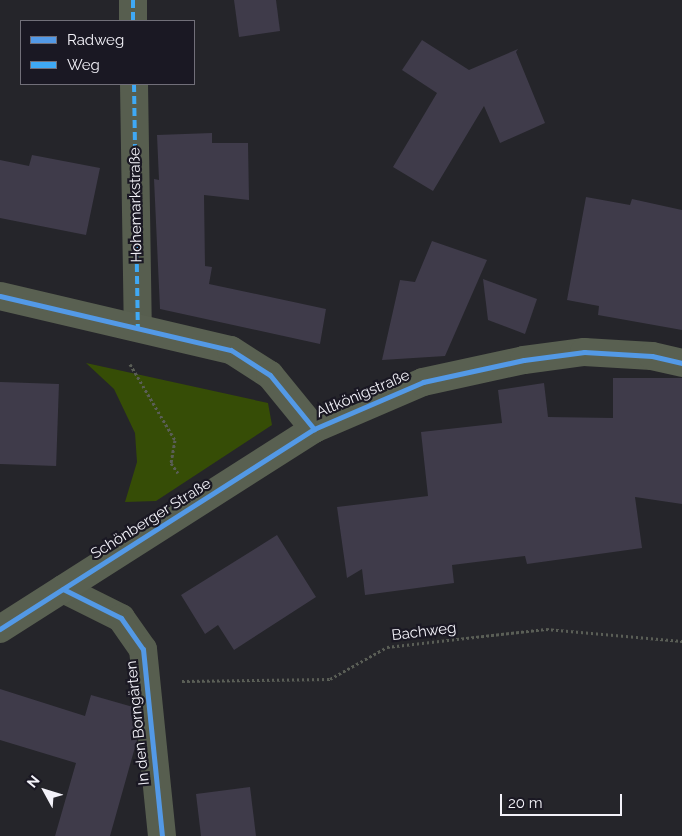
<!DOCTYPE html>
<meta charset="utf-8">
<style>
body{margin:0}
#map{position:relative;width:682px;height:836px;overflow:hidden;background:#25252a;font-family:Raleway,sans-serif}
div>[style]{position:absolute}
.green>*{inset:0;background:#364d06}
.building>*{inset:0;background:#3f3b4a;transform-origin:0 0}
.path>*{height:3px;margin-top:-1.5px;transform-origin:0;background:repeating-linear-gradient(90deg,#5a5e56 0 2.5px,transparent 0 5px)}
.street>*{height:28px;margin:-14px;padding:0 14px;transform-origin:14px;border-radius:14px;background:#575e4f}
.secondary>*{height:28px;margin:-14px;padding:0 14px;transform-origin:14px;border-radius:14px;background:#596051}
.quiet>*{height:4px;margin-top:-2px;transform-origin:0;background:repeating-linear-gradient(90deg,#3fa9f5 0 8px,transparent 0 12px)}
.cycleway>*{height:5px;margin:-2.5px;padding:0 2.5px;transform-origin:2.5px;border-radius:2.5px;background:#5399e6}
span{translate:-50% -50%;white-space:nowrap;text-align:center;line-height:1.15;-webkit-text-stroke:4.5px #1a1823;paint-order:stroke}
.street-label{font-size:15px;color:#f3f2f9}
.legend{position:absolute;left:20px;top:20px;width:175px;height:65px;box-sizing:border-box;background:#1a1823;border:1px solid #716f79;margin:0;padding:6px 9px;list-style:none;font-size:15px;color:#f3f2f9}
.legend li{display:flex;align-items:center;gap:10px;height:25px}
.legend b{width:25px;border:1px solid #716f79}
.north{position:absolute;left:20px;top:766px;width:50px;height:50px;-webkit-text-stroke:4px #1a1823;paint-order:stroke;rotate:309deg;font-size:14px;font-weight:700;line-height:20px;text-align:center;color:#f3f2f9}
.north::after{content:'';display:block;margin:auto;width:18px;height:22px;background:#f3f2f9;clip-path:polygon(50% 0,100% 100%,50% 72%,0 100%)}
.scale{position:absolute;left:500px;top:794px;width:122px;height:22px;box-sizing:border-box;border:2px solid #f3f2f9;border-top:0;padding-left:6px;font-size:15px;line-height:18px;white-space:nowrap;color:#f3f2f9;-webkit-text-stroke:4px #1a1823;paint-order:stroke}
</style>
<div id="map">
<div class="green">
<i style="clip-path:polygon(86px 363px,268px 403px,272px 425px,156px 501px,125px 502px,137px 462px,135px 433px,114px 389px)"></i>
</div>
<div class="building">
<i style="clip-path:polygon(234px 0,276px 0,280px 31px,239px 37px)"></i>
<i style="clip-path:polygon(422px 40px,469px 70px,518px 49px,516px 52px,545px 123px,500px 143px,484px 106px,433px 191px,393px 167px,437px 93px,402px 70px)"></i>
<i style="clip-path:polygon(212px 133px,212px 143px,248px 143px,249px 200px,204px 195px,205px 266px,212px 267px,209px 284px,326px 309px,320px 344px,160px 309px,154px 179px,159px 180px,157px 135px)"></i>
<i style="clip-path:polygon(32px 155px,100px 168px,86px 235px,0 218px,0 160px,29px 166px)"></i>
<i style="clip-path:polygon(586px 197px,630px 205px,632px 199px,682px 210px,682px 330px,598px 315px,599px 306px,567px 300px)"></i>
<i style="clip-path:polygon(432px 241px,487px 260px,445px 356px,382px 360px,400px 280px,415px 282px)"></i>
<i style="clip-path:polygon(483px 279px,537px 299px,525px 334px,488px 320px)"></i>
<i style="clip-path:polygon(613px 378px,682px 378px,682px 504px,635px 497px,642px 548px,527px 564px,525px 556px,452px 565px,454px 583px,365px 595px,362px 569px,347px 578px,337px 507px,428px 496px,421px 432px,502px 423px,498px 390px,544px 383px,548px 417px,613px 418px)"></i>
<i style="left:0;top:382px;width:59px;height:82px;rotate:2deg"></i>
<i style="clip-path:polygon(277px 535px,316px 597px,234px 650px,218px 625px,205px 634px,181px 595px)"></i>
<i style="clip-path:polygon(0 689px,85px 716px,91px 695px,133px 707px,137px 740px,110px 836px,55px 836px,76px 763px,0 740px)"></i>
<i style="clip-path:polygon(250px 787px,256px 836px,201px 836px,196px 794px)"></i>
</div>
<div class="path">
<i style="left:130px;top:364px;width:88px;rotate:59.4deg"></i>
<i style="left:175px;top:440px;width:23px;rotate:100deg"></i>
<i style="left:171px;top:463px;width:12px;rotate:55deg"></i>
<i style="left:182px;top:681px;width:148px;rotate:-0.8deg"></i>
<i style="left:330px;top:679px;width:65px;rotate:-29.3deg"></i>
<i style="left:387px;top:647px;width:160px;rotate:-6.5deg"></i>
<i style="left:546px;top:629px;width:137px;rotate:5deg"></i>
</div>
<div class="street">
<i style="left:133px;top:0;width:21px;rotate:90deg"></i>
<i style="left:134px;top:84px;width:243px;rotate:89.1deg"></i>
<i style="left:63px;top:589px;width:65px;rotate:26.6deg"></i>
<i style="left:121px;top:618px;width:38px;rotate:55deg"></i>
<i style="left:143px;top:649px;width:188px;rotate:84.2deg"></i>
</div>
<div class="secondary">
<i style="left:0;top:296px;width:237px;rotate:13.2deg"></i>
<i style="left:231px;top:350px;width:46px;rotate:32.7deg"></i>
<i style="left:270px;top:375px;width:70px;rotate:50.8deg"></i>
<i style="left:0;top:629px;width:372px;rotate:-32.5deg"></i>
<i style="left:314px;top:429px;width:119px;rotate:-23.3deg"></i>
<i style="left:423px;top:382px;width:103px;rotate:-12.3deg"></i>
<i style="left:524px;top:360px;width:61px;rotate:-7.6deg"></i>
<i style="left:584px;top:352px;width:68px;rotate:3.4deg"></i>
<i style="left:652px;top:356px;width:31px;rotate:13deg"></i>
</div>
<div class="quiet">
<i style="left:133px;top:0;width:21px;rotate:90deg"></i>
<i style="left:134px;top:84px;width:243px;rotate:89.1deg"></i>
</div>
<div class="cycleway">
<i style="left:0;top:296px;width:237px;rotate:13.2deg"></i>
<i style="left:231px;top:350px;width:46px;rotate:32.7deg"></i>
<i style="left:270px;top:375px;width:70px;rotate:50.8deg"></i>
<i style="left:63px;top:589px;width:65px;rotate:26.6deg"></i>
<i style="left:121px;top:618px;width:38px;rotate:55deg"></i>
<i style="left:143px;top:649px;width:188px;rotate:84.2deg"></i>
<i style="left:0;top:629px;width:372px;rotate:-32.5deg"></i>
<i style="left:314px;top:429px;width:119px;rotate:-23.3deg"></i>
<i style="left:423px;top:382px;width:103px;rotate:-12.3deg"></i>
<i style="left:524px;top:360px;width:61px;rotate:-7.6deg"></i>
<i style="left:584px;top:352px;width:68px;rotate:3.4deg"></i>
<i style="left:652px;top:356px;width:31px;rotate:13deg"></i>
</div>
<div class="street-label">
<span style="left:136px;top:205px;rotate:-91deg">Hohemarkstraße</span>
<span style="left:363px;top:394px;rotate:-23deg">Altkönigstraße</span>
<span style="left:151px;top:519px;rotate:-32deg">Schönberger Straße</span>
<span style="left:424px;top:632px;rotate:-7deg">Bachweg</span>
<span style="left:138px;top:723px;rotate:-96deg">In den Borngärten</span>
</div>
<ul class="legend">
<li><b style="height:6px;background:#5399e6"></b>Radweg</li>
<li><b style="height:6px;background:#3fa9f5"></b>Weg</li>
</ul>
<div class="north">N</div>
<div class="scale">20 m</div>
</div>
